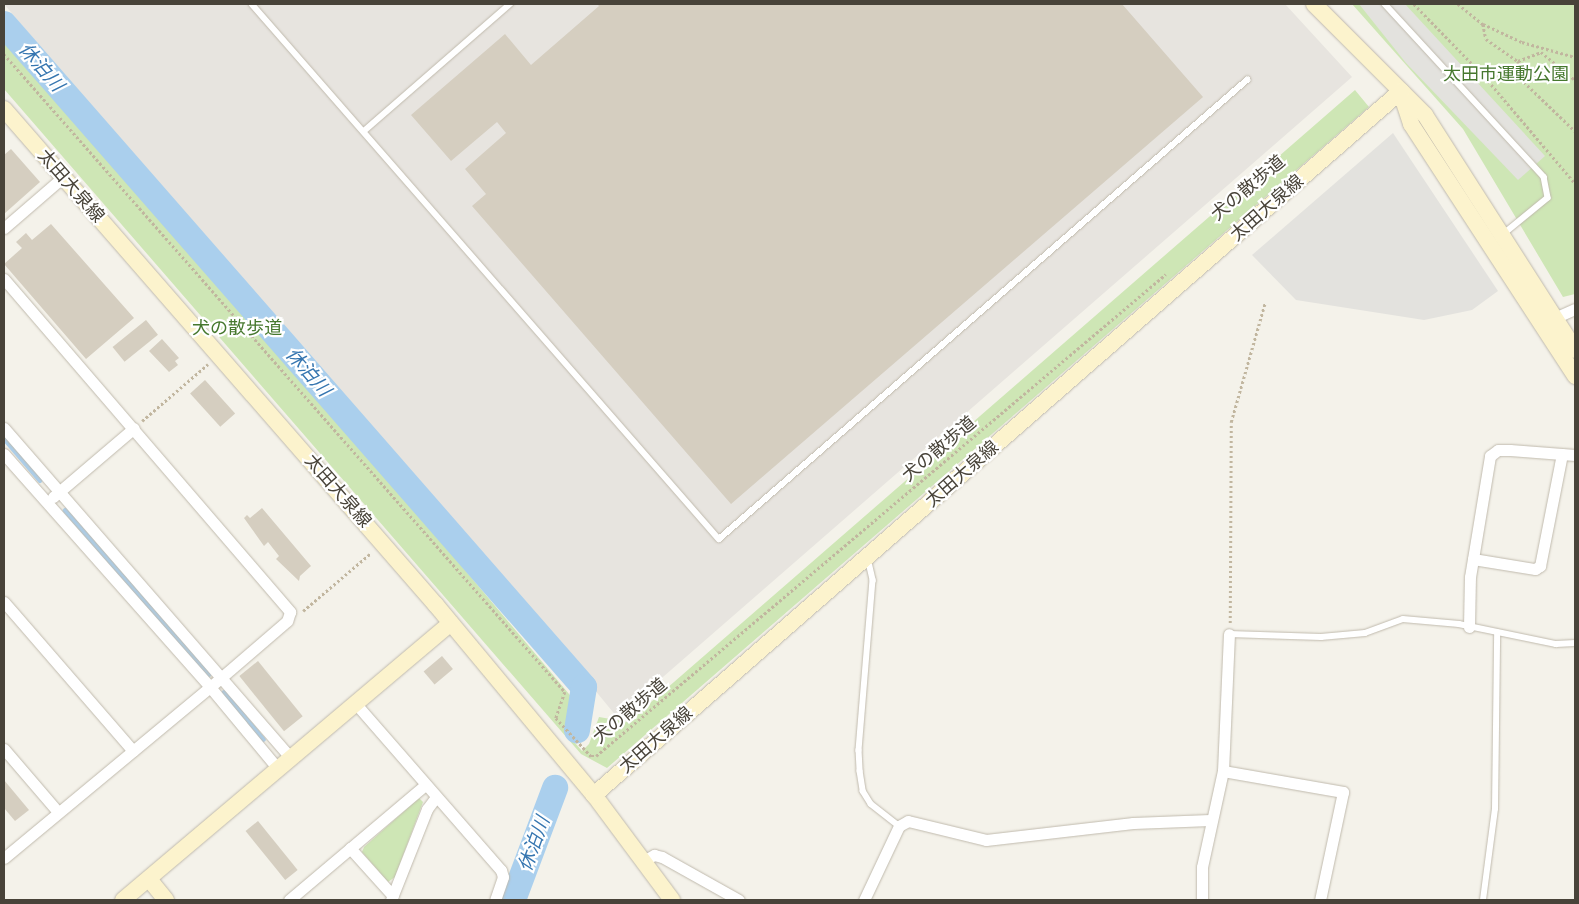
<!DOCTYPE html>
<meta charset="utf-8">
<style>
body{margin:0}
#map{position:relative;width:1579px;height:904px;overflow:hidden;background:#f4f2ea;font-family:"PT Sans Narrow","Noto Sans JP",sans-serif}
div>[style]{position:absolute}
.industrial>*{inset:0;background:#e7e4df}
.green>*{inset:0;background:#cee6b5}
.parking>*{inset:0;background:#e3e2de}
.stream>*{height:4.5px;margin:-2.25px;padding:0 2.25px;transform-origin:2.25px;border-radius:2.25px;background:#aacfed}
.river>*{height:26px;margin:-13px;padding:0 13px;transform-origin:13px;border-radius:13px;background:#aacfed}
.building>*{inset:0;background:#d5cec0;transform-origin:0 0}
.path>*{height:2.5px;margin-top:-1.25px;transform-origin:0;background:repeating-linear-gradient(90deg,#c1b69f 0 2.5px,transparent 0 5px)}
.roads{filter:drop-shadow(0 0 1px #c0baad) drop-shadow(0 0 1px #c0baad)}
.lane>*{height:5.5px;margin:-2.75px;padding:0 2.75px;transform-origin:2.75px;border-radius:2.75px;background:#fff}
.street>*{height:11px;margin:-5.5px;padding:0 5.5px;transform-origin:5.5px;border-radius:5.5px;background:#fff}
.secondary>*{height:16px;margin:-8px;padding:0 8px;transform-origin:8px;border-radius:8px;background:#fcf3cd}
span{translate:-50% -50%;white-space:nowrap;text-align:center;line-height:1.15;-webkit-text-stroke:4.5px #fff;paint-order:stroke}
.park-label{font-size:18px;color:#46782e}
.street-label{font-size:18px;color:#484339}
.water-label{font-size:19px;color:#3676b0;font-style:italic}
.frame{position:absolute;inset:0;border:5px solid #484339;pointer-events:none}
</style>
<div id="map">
<div class="industrial">
<i style="clip-path:polygon(4px 4px,1285px 4px,1352px 77px,617px 717px,520px 599px,120px 141px)"></i>
</div>
<div class="green">
<i style="clip-path:polygon(1352px 4px,1575px 4px,1575px 294px,1563px 297px,1463px 129px)"></i>
<i style="clip-path:polygon(4px 36px,257px 322px,574px 700px,569px 736px,582px 751px,589px 744px,599px 717px,628px 722px,1355px 90px,1369px 107px,607px 768px,581px 754px,4px 89px)"></i>
<i style="clip-path:polygon(419px 798px,423px 802px,395px 877px,388px 882px,362px 852px,364px 847px)"></i>
</div>
<div class="parking">
<i style="clip-path:polygon(1359px 4px,1405px 4px,1545px 156px,1518px 180px,1406px 63px)"></i>
<i style="clip-path:polygon(1393px 133px,1498px 291px,1472px 310px,1424px 320px,1296px 300px,1252px 255px)"></i>
</div>
<div class="stream">
<i style="left:4px;top:438px;width:55px;rotate:49.4deg"></i>
<i style="left:65px;top:510px;width:218px;rotate:48.9deg"></i>
<i style="left:224px;top:692px;width:61px;rotate:50.3deg"></i>
</div>
<div class="river">
<i style="left:4px;top:24px;width:881px;rotate:48.82deg"></i>
<i style="left:584px;top:687px;width:44px;rotate:99.2deg"></i>
<i style="left:513px;top:900px;width:120px;rotate:-69.4deg"></i>
</div>
<div class="building">
<i style="clip-path:polygon(597px 4px,1122px 4px,1203px 97px,731px 504px,472px 206px,486px 194px,465px 169px,506px 133px,497px 122px,451px 161px,411px 115px,505px 34px,531px 65px,599px 6px)"></i>
<i style="clip-path:polygon(11px 149px,40px 182px,4px 214px,4px 155px)"></i>
<i style="clip-path:polygon(51px 224px,134px 318px,86px 359px,4px 264px,22px 248px,16px 242px,26px 233px,32px 240px)"></i>
<i style="left:146px;top:320px;width:19px;height:43px;rotate:51deg"></i>
<i style="clip-path:polygon(162px 339px,179px 358px,175px 361px,178px 365px,169px 372px,149px 351px)"></i>
<i style="left:205px;top:380px;width:45px;height:20px;rotate:48deg"></i>
<i style="clip-path:polygon(262px 508px,311px 566px,300px 576px,299px 581px,276px 559px,279px 556px,268px 542px,264px 546px,244px 518px,247px 515px,250px 518px)"></i>
<i style="left:442px;top:656px;width:17px;height:24px;rotate:50deg"></i>
<i style="left:258px;top:661px;width:71px;height:24px;rotate:51deg"></i>
<i style="clip-path:polygon(4px 780px,29px 810px,15px 821px,4px 808px)"></i>
<i style="left:258px;top:821px;width:63px;height:16px;rotate:51deg"></i>
</div>
<div class="path">
<i style="left:1414px;top:4px;width:102px;rotate:45.8deg"></i>
<i style="left:1485px;top:77px;width:139px;rotate:49.7deg"></i>
<i style="left:1458px;top:4px;width:32px;rotate:39deg"></i>
<i style="left:1483px;top:24px;width:43px;rotate:24.8deg"></i>
<i style="left:1522px;top:42px;width:55px;rotate:15.8deg"></i>
<i style="left:1483px;top:24px;width:15px;rotate:79deg"></i>
<i style="left:1486px;top:39px;width:39px;rotate:35deg"></i>
<i style="left:1518px;top:61px;width:22px;rotate:74deg"></i>
<i style="left:1524px;top:82px;width:71px;rotate:43.9deg"></i>
<i style="left:4px;top:54px;width:850px;rotate:48.67deg"></i>
<i style="left:565px;top:692px;width:28px;rotate:109deg"></i>
<i style="left:556px;top:718px;width:52px;rotate:47.4deg"></i>
<i style="left:591px;top:756px;width:5px"></i>
<i style="left:596px;top:756px;width:746px;rotate:-40.22deg"></i>
<i style="left:1518px;top:61px;width:25px;rotate:-21deg"></i>
<i style="left:1541px;top:52px;width:44px;rotate:39.5deg"></i>
<i style="left:142px;top:421px;width:87px;rotate:-40.8deg"></i>
<i style="left:303px;top:611px;width:89px;rotate:-40.5deg"></i>
<i style="left:1230px;top:623px;width:201px;rotate:-89.7deg"></i>
<i style="left:1231px;top:422px;width:124px;rotate:-74.1deg"></i>
</div>
<div class="roads">
<div class="lane">
<i style="left:252px;top:4px;width:710px;rotate:48.88deg"></i>
<i style="left:719px;top:539px;width:700px;rotate:-41deg"></i>
<i style="left:1385px;top:4px;width:235px;rotate:47.4deg"></i>
<i style="left:1544px;top:177px;width:21px;rotate:79deg"></i>
<i style="left:1548px;top:198px;width:58px;rotate:140.6deg"></i>
<i style="left:364px;top:131px;width:194px;rotate:-41deg"></i>
<i style="left:868px;top:558px;width:23px;rotate:77deg"></i>
<i style="left:873px;top:580px;width:171px;rotate:94.7deg"></i>
<i style="left:859px;top:750px;width:21px;rotate:87deg"></i>
<i style="left:860px;top:771px;width:20px;rotate:81deg"></i>
<i style="left:863px;top:791px;width:15px;rotate:58deg"></i>
<i style="left:871px;top:804px;width:36px;rotate:38deg"></i>
<i style="left:1229px;top:634px;width:92px;rotate:1.9deg"></i>
<i style="left:1321px;top:637px;width:44px;rotate:-5.2deg"></i>
<i style="left:1365px;top:633px;width:40px;rotate:-20.2deg"></i>
<i style="left:1403px;top:619px;width:56px;rotate:5.1deg"></i>
<i style="left:1459px;top:624px;width:99px;rotate:11.7deg"></i>
<i style="left:1556px;top:644px;width:19px;rotate:-3deg"></i>
<i style="left:1483px;top:900px;width:92px;rotate:-82.5deg"></i>
<i style="left:1495px;top:809px;width:176px;rotate:-89.3deg"></i>
</div>
<div class="street">
<i style="left:4px;top:228px;width:78px;rotate:-40.8deg"></i>
<i style="left:4px;top:279px;width:439px;rotate:49.3deg"></i>
<i style="left:290px;top:612px;width:9px;rotate:108deg"></i>
<i style="left:287px;top:621px;width:86px;rotate:139.3deg"></i>
<i style="left:222px;top:677px;width:283px;rotate:140.3deg"></i>
<i style="left:1550px;top:320px;width:27px;rotate:-24deg"></i>
<i style="left:4px;top:428px;width:437px;rotate:49deg"></i>
<i style="left:4px;top:454px;width:311px;rotate:48.5deg"></i>
<i style="left:210px;top:687px;width:107px;rotate:50.3deg"></i>
<i style="left:53px;top:497px;width:106px;rotate:-40.4deg"></i>
<i style="left:1473px;top:559px;width:63px;rotate:9.2deg"></i>
<i style="left:1535px;top:569px;width:6px;rotate:-31deg"></i>
<i style="left:1540px;top:566px;width:114px;rotate:-78.9deg"></i>
<i style="left:4px;top:602px;width:197px;rotate:49.1deg"></i>
<i style="left:1469px;top:627px;width:50px;rotate:-88.9deg"></i>
<i style="left:1470px;top:577px;width:123px;rotate:-80.6deg"></i>
<i style="left:1490px;top:456px;width:10px;rotate:-37deg"></i>
<i style="left:1498px;top:450px;width:12px"></i>
<i style="left:1510px;top:450px;width:65px;rotate:4.4deg"></i>
<i style="left:356px;top:704px;width:220px;rotate:48.9deg"></i>
<i style="left:501px;top:870px;width:7px;rotate:74deg"></i>
<i style="left:503px;top:877px;width:24px;rotate:109deg"></i>
<i style="left:4px;top:749px;width:83px;rotate:49.4deg"></i>
<i style="left:1223px;top:771px;width:122px;rotate:9.9deg"></i>
<i style="left:1343px;top:792px;width:110px;rotate:102deg"></i>
<i style="left:350px;top:848px;width:64px;rotate:48.1deg"></i>
<i style="left:643px;top:861px;width:13px;rotate:-29deg"></i>
<i style="left:654px;top:855px;width:8px;rotate:14deg"></i>
<i style="left:662px;top:857px;width:88px;rotate:29.2deg"></i>
<i style="left:289px;top:900px;width:178px;rotate:-40.2deg"></i>
<i style="left:391px;top:900px;width:98px;rotate:-68.4deg"></i>
<i style="left:427px;top:809px;width:15px;rotate:-53deg"></i>
<i style="left:864px;top:900px;width:82px;rotate:-64.7deg"></i>
<i style="left:899px;top:826px;width:10px;rotate:-29deg"></i>
<i style="left:908px;top:821px;width:80px;rotate:13.7deg"></i>
<i style="left:986px;top:840px;width:148px;rotate:-6.6deg"></i>
<i style="left:1133px;top:823px;width:77px;rotate:-2.2deg"></i>
<i style="left:1202px;top:900px;width:33px;rotate:-90deg"></i>
<i style="left:1202px;top:867px;width:98px;rotate:-77.7deg"></i>
<i style="left:1223px;top:771px;width:137px;rotate:-87.5deg"></i>
</div>
<div class="secondary">
<i style="left:1314px;top:4px;width:157px;rotate:45deg"></i>
<i style="left:1425px;top:115px;width:279px;rotate:57.4deg"></i>
<i style="left:1401px;top:93px;width:33px;rotate:72deg"></i>
<i style="left:1411px;top:124px;width:301px;rotate:56.9deg"></i>
<i style="left:4px;top:109px;width:658px;rotate:48.95deg"></i>
<i style="left:436px;top:605px;width:247px;rotate:50.3deg"></i>
<i style="left:594px;top:795px;width:131px;rotate:53.4deg"></i>
<i style="left:594px;top:795px;width:1071px;rotate:-41.1deg"></i>
<i style="left:149px;top:879px;width:27px;rotate:51deg"></i>
<i style="left:123px;top:900px;width:429px;rotate:-40.2deg"></i>
</div>
</div>
<div class="park-label">
<span style="left:1506px;top:74px">太田市運動公園</span>
<span style="left:237px;top:328px">犬の散歩道</span>
</div>
<div class="street-label">
<span style="left:71px;top:186px;rotate:49deg">太田大泉線</span>
<span style="left:1248px;top:188px;rotate:-40deg">犬の散歩道</span>
<span style="left:1267px;top:208px;rotate:-41deg">太田大泉線</span>
<span style="left:939px;top:449px;rotate:-40deg">犬の散歩道</span>
<span style="left:962px;top:474px;rotate:-41deg">太田大泉線</span>
<span style="left:338px;top:491px;rotate:49deg">太田大泉線</span>
<span style="left:630px;top:711px;rotate:-40deg">犬の散歩道</span>
<span style="left:656px;top:740px;rotate:-41deg">太田大泉線</span>
</div>
<div class="water-label">
<span style="left:41px;top:67px;rotate:49deg">休泊川</span>
<span style="left:308px;top:372px;rotate:49deg">休泊川</span>
<span style="left:534px;top:844px;rotate:-70deg">休泊川</span>
</div>
<div class="frame"></div>
</div>
